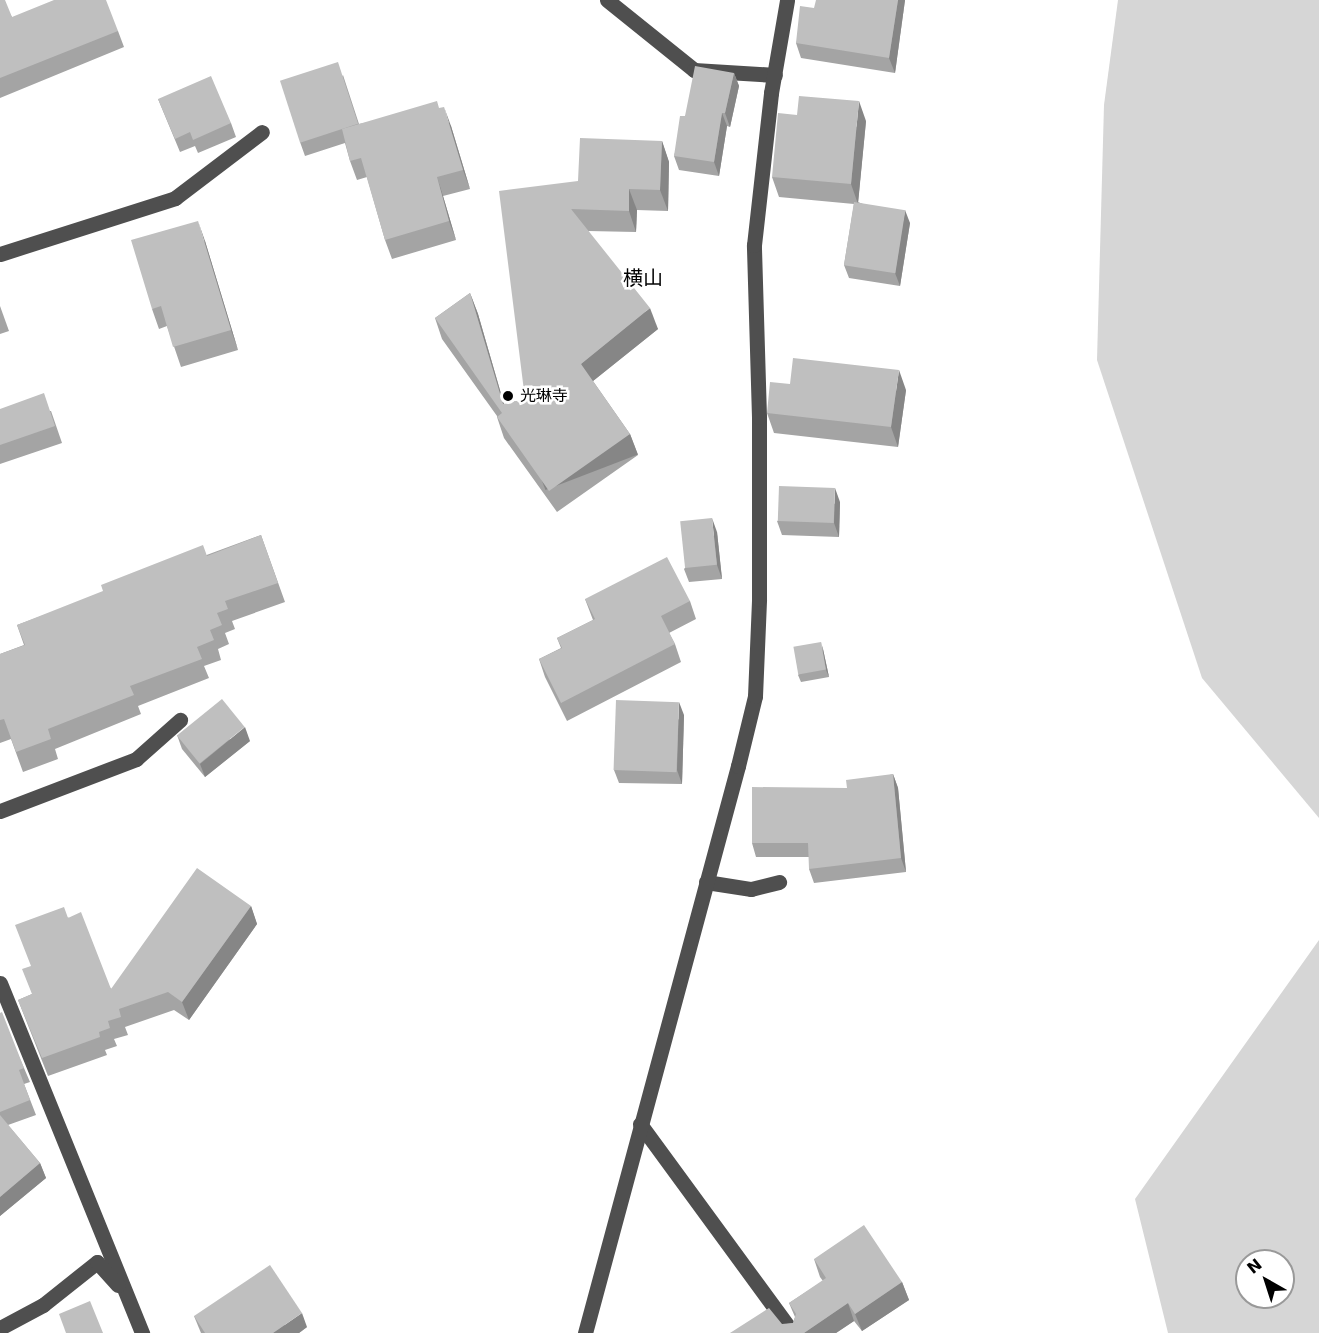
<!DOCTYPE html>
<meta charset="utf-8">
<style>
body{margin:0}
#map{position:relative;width:1319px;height:1333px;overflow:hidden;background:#fff;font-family:"DejaVu Sans","Noto Sans JP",sans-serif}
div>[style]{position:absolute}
.green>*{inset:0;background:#d6d6d6}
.minor>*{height:15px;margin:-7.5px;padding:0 7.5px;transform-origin:7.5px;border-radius:7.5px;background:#4f4f4f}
.wall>*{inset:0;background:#a4a4a4}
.shaded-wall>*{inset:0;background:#868686;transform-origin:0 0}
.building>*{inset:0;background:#bfbfbf;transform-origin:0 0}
.dots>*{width:16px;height:16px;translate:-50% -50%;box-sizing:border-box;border:3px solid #fff;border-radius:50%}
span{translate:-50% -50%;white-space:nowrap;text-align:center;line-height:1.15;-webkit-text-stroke:5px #fff;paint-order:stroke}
.poi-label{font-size:16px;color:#000}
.left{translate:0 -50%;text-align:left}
.quarter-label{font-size:20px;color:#000}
.north{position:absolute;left:1235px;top:1249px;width:60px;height:60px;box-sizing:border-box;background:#fff;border:2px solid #999;border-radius:50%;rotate:321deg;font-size:16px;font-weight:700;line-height:24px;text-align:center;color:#000}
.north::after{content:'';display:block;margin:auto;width:21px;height:27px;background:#000;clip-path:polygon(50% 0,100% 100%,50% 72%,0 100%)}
</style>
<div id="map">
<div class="green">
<i style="clip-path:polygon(1118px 0,1319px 0,1319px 818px,1202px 678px,1097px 360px,1104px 105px)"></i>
<i style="clip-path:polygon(evenodd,1319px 940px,1319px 1333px,1168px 1333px,1135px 1199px,1319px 940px,1247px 1261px,1283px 1261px,1283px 1297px,1247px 1297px,1247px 1261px)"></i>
</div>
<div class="minor">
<i style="left:607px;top:0;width:112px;rotate:38.8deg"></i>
<i style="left:694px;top:70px;width:81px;rotate:3.5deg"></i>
<i style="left:0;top:254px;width:184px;rotate:-17.7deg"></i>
<i style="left:175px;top:198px;width:109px;rotate:-37.2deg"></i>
<i style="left:0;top:811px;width:146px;rotate:-20.9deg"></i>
<i style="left:136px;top:759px;width:59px;rotate:-41.6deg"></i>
<i style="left:706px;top:882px;width:46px;rotate:8.8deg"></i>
<i style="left:751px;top:889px;width:29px;rotate:-14deg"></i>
<i style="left:0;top:983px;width:378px;rotate:67.9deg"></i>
<i style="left:640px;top:1124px;width:259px;rotate:53.8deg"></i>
<i style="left:0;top:1328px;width:49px;rotate:-28.1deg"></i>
<i style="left:43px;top:1305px;width:69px;rotate:-38.5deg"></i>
<i style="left:97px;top:1262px;width:31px;rotate:48deg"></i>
<i style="left:585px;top:1333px;width:587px;rotate:-74.9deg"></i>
<i style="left:738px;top:766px;width:72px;rotate:-76.3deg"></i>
<i style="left:755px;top:696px;width:97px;rotate:-87.6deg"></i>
<i style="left:759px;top:599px;width:182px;rotate:-90deg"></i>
<i style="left:759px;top:417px;width:172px;rotate:-91.7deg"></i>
<i style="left:754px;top:245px;width:153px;rotate:-83.6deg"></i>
<i style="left:771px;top:93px;width:94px;rotate:-80.2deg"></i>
</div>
<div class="wall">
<i style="clip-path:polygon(0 0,12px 17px,118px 31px,124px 47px,0 98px)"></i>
<i style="clip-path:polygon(905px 0,895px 73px,801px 58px,796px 43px,814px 8px)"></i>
<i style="clip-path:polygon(734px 73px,739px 86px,730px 127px,727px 126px,719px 176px,679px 170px,674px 156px,685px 116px)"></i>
<i style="clip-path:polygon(343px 75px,359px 124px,439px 108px,451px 126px,470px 189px,443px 196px,456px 240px,392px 259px,385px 240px,367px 177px,357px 180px,350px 161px,345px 143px,305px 156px,300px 142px)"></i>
<i style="clip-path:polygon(158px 99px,231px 123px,236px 137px,198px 153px,195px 146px,180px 152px)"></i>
<i style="clip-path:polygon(866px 121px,858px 202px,910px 223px,900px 286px,849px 278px,844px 265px,854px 204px,779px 197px,772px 177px)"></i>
<i style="clip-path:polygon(662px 141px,669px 162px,668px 211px,637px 210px,636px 232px,588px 231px,658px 329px,593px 381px,630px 434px,638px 455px,557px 512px,504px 438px,497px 417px,497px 416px,442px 339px,435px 318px,470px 293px,478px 314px,504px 404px,525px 399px,578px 181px)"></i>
<i style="clip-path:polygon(205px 241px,238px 350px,181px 367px,167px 326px,159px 329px,152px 309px)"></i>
<i style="clip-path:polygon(0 306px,9px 331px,0 334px)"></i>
<i style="clip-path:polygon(906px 390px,898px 447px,774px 433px,767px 413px)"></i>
<i style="clip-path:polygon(0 409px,51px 411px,62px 443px,0 464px)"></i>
<i style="clip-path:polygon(840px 502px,839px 537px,782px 535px,777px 521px)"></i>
<i style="clip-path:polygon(717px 532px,722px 579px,689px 582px,684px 569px)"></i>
<i style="clip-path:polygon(261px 535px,285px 602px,232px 621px,235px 629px,225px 633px,229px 644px,218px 649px,221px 660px,204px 666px,209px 678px,138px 706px,141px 714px,55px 749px,58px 759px,23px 772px,11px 739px,0 743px,0 654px,24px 645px,17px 625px)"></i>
<i style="clip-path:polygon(585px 599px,690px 601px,696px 619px,669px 633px,675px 644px,681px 662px,567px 721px,545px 677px,539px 659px,561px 648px,557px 638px,593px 620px)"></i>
<i style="clip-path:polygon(823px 649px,829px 677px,801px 682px,798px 675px)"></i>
<i style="clip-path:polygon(684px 715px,682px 784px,619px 783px,614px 770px)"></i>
<i style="clip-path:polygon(177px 735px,250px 741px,205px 777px,182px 749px)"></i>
<i style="clip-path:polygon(893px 774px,898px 788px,906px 872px,814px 883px,809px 869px,809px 857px,756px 857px,752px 843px,847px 788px)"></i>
<i style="clip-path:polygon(251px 906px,257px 924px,189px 1020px,174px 1010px,125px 1027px,128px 1035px,114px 1039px,117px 1046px,105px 1050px,107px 1055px,48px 1076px,18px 1000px,32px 994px,31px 966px,68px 917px,111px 989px)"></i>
<i style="clip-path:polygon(0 1013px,24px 1068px,30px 1082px,24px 1084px,36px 1115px,8px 1125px,40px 1163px,46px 1178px,0 1216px)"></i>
<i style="clip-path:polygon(814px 1259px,902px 1282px,909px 1300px,862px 1331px,854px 1321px,836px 1333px,730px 1333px,793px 1323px,795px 1317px,789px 1303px,823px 1281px,820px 1277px)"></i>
<i style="clip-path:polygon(194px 1316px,307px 1327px,299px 1333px,201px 1333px)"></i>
</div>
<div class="shaded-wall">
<i style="clip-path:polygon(898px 0,905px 0,895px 73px,889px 58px)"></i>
<i style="clip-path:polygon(734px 73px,739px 86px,730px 127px,725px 113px)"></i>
<i style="clip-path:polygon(859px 101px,866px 121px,858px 204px,851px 184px)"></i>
<i style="clip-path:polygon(444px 107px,451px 126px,470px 189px,463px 170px)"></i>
<i style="clip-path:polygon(722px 113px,727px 126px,719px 176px,714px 162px)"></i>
<i style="clip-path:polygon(662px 141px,669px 162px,668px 211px,660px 190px)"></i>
<i style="clip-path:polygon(437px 177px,443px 196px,456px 240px,449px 221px)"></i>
<i style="clip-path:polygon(629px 189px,637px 210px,636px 232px,629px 211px)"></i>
<i style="clip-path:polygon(905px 210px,910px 223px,900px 286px,895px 273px)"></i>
<i style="clip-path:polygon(198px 221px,205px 241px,238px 350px,231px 330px)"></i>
<i style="clip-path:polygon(470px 293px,478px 314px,510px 425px,503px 404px)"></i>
<i style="clip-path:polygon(650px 308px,658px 329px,588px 385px,581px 364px)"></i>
<i style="clip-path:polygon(899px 370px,906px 390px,898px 447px,891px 427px)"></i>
<i style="left:630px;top:434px;width:22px;height:99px;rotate:69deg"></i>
<i style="clip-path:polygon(835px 488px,840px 502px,839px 537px,834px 523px)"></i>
<i style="clip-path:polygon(712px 518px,717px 532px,722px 579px,717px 565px)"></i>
<i style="clip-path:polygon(821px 642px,823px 649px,829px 677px,826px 670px)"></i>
<i style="clip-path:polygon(679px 702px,684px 715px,682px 784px,677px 770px)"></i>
<i style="clip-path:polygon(245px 727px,250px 741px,205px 777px,200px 764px)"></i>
<i style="clip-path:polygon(893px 774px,898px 788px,906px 872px,901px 858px)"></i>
<i style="clip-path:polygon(251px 906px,257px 924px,189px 1020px,182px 1002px)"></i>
<i style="clip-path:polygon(40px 1163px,46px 1178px,0 1216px,0 1197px)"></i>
<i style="clip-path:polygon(902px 1282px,909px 1300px,862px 1331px,855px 1314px)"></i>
<i style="clip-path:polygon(848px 1303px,854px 1321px,836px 1333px,804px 1333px)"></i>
<i style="clip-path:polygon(302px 1313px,307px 1327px,299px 1333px,273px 1333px)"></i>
</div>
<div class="building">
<i style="clip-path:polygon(0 0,5px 0,12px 17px,54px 0,106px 0,118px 31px,0 78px)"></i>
<i style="clip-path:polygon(816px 0,898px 0,889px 58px,796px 43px,800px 6px,814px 8px)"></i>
<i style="left:338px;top:62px;width:65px;height:61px;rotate:72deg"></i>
<i style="clip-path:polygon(695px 66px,734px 73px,725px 113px,722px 113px,714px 162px,674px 156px,680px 116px,685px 116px)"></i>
<i style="clip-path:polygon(211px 76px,231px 123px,193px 140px,190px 132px,175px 139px,158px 99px)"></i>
<i style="clip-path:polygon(799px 96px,859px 101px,851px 184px,772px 177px,778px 113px,797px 115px)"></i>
<i style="clip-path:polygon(437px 101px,439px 108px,444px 107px,463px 170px,437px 177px,449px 221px,385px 240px,361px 158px,350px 161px,342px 129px)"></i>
<i style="clip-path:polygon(580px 138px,662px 141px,660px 190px,629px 189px,629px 211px,571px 209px,650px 308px,581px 364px,630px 434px,549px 491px,497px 417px,502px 413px,435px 318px,470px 293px,503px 404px,525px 399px,499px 191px,578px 181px)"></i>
<i style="left:854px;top:202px;width:52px;height:64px;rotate:9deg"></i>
<i style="clip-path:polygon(198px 221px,231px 330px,173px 347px,161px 306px,152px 309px,131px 240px)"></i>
<i style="clip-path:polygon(793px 358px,899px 370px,891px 427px,767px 413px,770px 382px,790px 384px)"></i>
<i style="clip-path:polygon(44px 393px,55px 426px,0 445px,0 409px)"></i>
<i style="left:779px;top:486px;width:56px;height:35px;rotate:2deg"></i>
<i style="left:712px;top:518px;width:47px;height:32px;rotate:84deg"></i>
<i style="clip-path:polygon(261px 535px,278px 583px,225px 601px,228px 609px,217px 613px,222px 625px,210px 630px,214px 640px,197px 647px,202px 659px,130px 686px,134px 695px,48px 729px,51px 739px,16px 752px,4px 719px,0 720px,0 654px,25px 645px,17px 625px,103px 591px,101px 585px,203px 545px,207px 556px)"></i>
<i style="clip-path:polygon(667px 557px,690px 601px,661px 616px,675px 644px,561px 703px,539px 659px,562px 648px,557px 638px,595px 619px,585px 599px)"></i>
<i style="left:821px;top:642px;width:28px;height:28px;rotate:80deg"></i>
<i style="left:222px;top:699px;width:36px;height:58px;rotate:51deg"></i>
<i style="left:616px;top:700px;width:63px;height:70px;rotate:2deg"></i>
<i style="clip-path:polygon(893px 774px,901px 858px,809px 869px,808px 843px,752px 843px,752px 787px,847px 788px,846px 780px)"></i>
<i style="clip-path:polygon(197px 868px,251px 906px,182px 1002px,168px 992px,119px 1009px,121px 1017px,108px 1021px,110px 1028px,99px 1032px,100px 1037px,42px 1058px,18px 1000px,32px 994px,22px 969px,31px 966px,15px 925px,64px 907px,68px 918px,81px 912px,111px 989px)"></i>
<i style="clip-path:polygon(2px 1012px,24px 1068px,19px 1070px,30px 1100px,0 1112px,0 1013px)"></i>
<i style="clip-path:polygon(0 1115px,40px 1163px,0 1197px)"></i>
<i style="clip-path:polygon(864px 1225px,902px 1282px,855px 1314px,848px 1303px,804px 1333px,730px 1333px,769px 1308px,782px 1324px,793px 1323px,796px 1314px,789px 1303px,826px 1278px,814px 1259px)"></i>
<i style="clip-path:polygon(270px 1265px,302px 1313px,273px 1333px,205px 1333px,194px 1316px)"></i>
<i style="clip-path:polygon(90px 1301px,103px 1333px,66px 1333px,59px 1314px)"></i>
</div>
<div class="dots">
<i style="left:508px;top:396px;background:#000"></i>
</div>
<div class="poi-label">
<span class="left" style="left:520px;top:396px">光琳寺</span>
</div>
<div class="quarter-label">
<span style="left:643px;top:278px">横山</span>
</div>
<div class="north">N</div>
</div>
